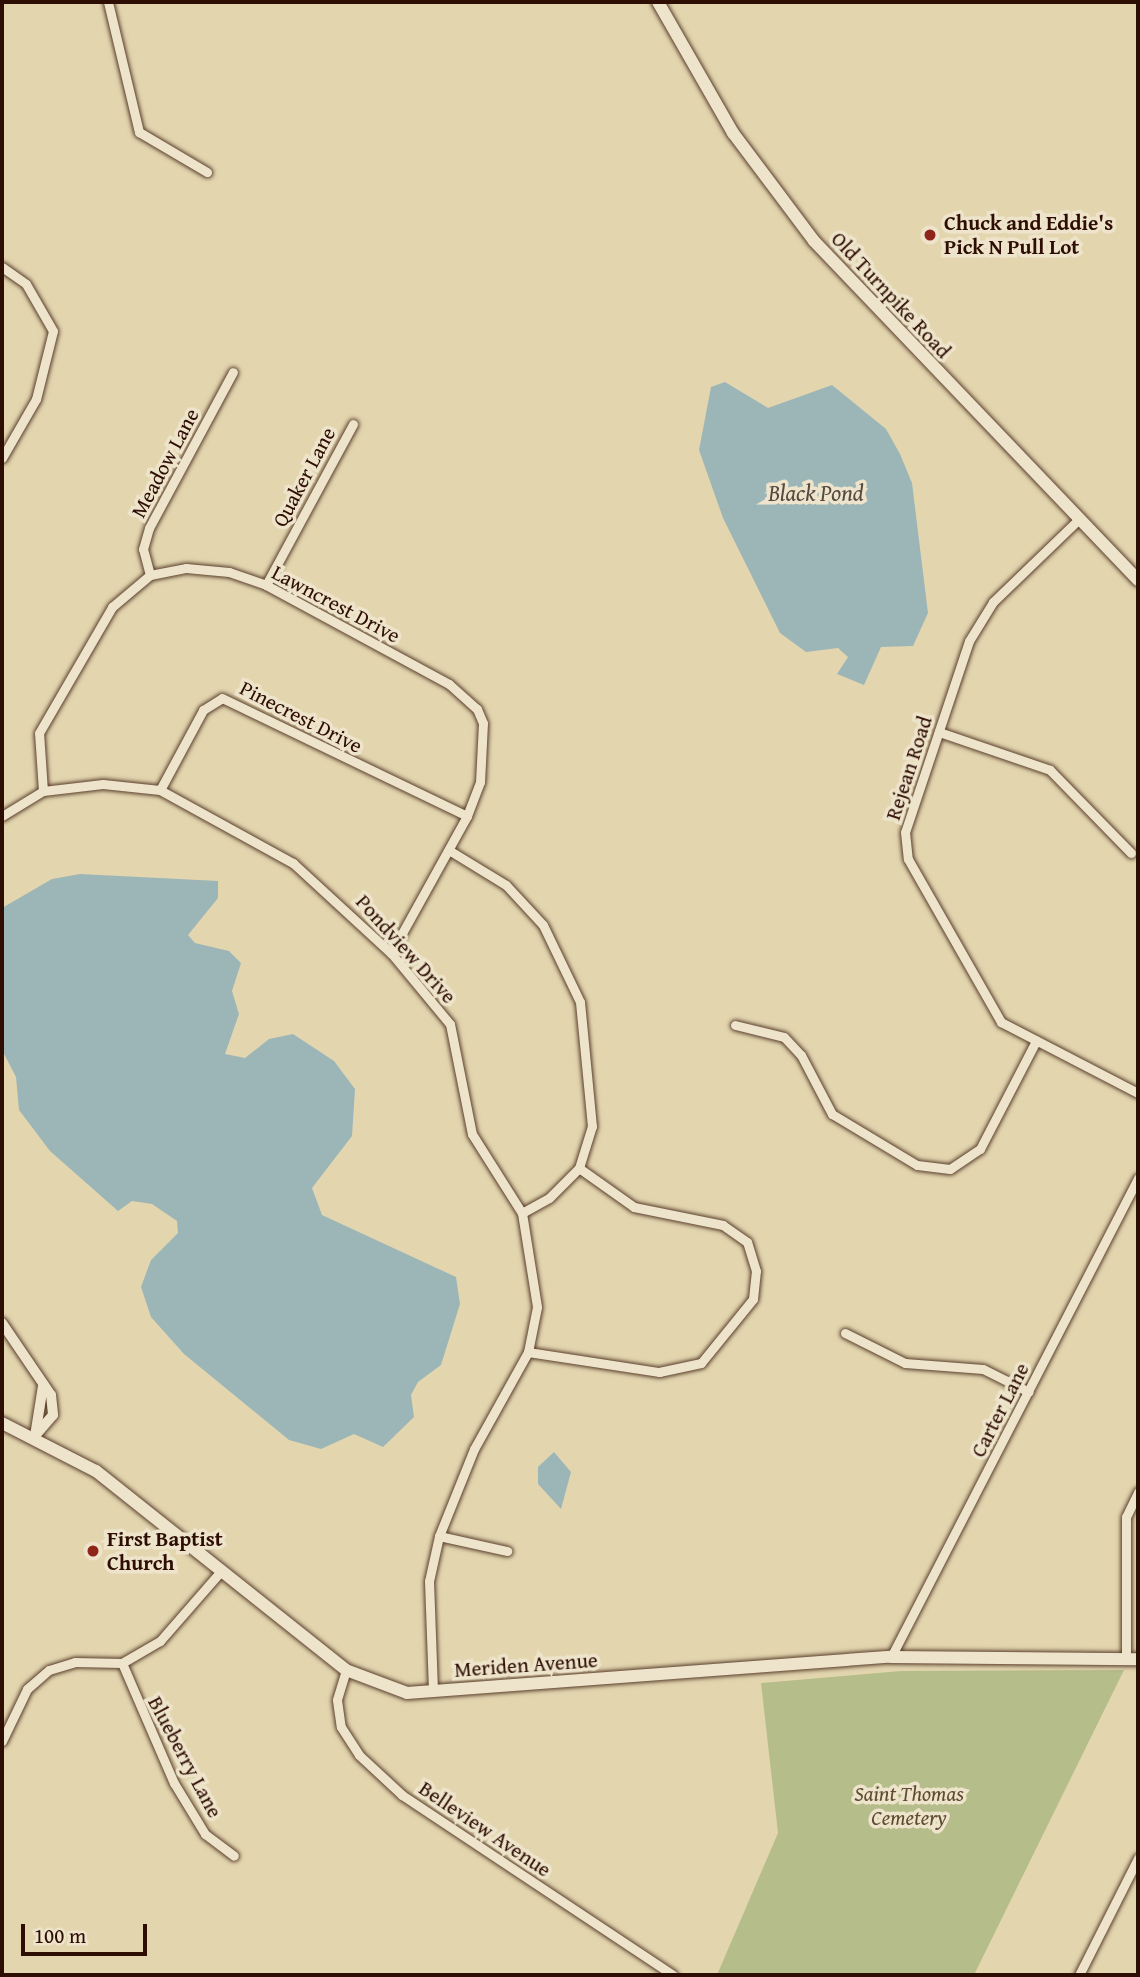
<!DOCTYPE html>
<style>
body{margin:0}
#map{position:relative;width:1140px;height:1977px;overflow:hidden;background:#e3d6af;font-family:"Gentium Book Plus",serif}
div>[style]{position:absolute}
.green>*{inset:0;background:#b5bd8a}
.water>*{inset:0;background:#9cb6b7}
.roads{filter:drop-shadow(0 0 2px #5b3f2d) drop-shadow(0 0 2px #5b3f2d)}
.minor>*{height:9px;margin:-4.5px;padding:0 4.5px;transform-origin:4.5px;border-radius:4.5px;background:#ede4cb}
.tertiary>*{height:10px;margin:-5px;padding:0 5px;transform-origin:5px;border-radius:5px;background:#ede4cb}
.secondary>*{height:12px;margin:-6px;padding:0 6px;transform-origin:6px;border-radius:6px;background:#ede4cb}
.dots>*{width:19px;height:19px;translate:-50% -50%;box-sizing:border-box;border:4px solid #ede4cb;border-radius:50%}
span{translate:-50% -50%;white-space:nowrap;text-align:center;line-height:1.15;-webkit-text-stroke:7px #ede4cb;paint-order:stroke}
.poi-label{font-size:21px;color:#2e0d02;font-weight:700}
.left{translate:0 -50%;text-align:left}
.street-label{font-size:21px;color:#2e0d02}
.park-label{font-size:21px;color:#5d4b32;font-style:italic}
.water-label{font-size:23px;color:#544841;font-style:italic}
.frame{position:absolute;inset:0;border:4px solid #2e0d02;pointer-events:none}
.scale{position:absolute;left:21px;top:1924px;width:126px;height:32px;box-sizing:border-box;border:4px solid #2e0d02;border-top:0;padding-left:9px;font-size:21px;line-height:24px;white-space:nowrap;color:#2e0d02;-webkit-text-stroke:5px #ede4cb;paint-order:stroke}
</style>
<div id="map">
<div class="green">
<i style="clip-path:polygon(1124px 1670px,974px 1975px,717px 1975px,778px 1833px,761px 1683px,901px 1671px)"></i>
</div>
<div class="water">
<i style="clip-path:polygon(725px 382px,768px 408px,832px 385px,886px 429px,900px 454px,912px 483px,928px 613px,913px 646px,881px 647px,864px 685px,837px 674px,848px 657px,838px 648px,806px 652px,780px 633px,723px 518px,699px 450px,711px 387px)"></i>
<i style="clip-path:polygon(80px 874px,218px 881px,218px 898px,188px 935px,195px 943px,229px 951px,241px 963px,232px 991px,239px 1014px,225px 1054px,245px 1058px,269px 1039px,293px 1034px,334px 1061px,355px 1089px,352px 1136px,312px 1188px,322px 1215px,456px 1277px,460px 1304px,441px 1365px,418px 1382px,411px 1395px,414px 1417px,383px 1447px,354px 1434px,321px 1449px,289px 1440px,184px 1354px,151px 1317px,141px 1287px,151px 1260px,178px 1233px,177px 1221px,152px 1204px,132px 1201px,118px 1211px,50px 1151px,19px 1110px,16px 1077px,2px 1050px,2px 908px,52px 879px)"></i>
<i style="clip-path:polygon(554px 1452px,571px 1472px,561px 1509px,538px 1484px,538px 1467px)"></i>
</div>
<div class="roads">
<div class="minor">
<i style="left:108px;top:2px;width:134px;rotate:76.6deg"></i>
<i style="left:139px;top:132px;width:79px;rotate:30.5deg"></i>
<i style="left:2px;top:267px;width:29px;rotate:35deg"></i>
<i style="left:26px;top:284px;width:54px;rotate:60.1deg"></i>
<i style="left:53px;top:331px;width:70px;rotate:104deg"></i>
<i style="left:36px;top:399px;width:68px;rotate:120deg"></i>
<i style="left:1079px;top:519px;width:120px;rotate:136deg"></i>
<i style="left:993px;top:602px;width:46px;rotate:121.6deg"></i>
<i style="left:969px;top:641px;width:201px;rotate:108.5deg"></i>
<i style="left:905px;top:832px;width:27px;rotate:84deg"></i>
<i style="left:908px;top:859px;width:188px;rotate:60.3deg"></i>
<i style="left:1001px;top:1022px;width:154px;rotate:27.4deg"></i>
<i style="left:150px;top:575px;width:27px;rotate:-105deg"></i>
<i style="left:143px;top:549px;width:22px;rotate:-74deg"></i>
<i style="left:149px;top:528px;width:177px;rotate:-61.7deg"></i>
<i style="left:266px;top:585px;width:183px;rotate:-61.6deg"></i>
<i style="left:939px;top:732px;width:117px;rotate:18.9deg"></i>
<i style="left:1050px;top:770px;width:116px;rotate:45.7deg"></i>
<i style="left:160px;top:790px;width:91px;rotate:-61.7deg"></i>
<i style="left:203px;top:710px;width:22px;rotate:-32deg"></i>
<i style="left:222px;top:698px;width:272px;rotate:25.7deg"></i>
<i style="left:43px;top:791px;width:58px;rotate:-93.9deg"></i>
<i style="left:39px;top:733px;width:146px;rotate:-59.9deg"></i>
<i style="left:112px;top:607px;width:50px;rotate:-40.1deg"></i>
<i style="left:150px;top:575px;width:37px;rotate:-11deg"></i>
<i style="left:186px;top:568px;width:43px;rotate:5.3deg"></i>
<i style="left:229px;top:572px;width:39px;rotate:19deg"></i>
<i style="left:266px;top:585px;width:208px;rotate:28.4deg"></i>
<i style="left:449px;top:684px;width:38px;rotate:42deg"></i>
<i style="left:477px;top:709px;width:15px;rotate:67deg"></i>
<i style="left:483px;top:723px;width:59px;rotate:92.9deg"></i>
<i style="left:480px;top:782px;width:36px;rotate:111deg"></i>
<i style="left:467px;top:816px;width:157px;rotate:119deg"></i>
<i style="left:2px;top:816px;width:48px;rotate:-31.4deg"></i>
<i style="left:43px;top:791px;width:60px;rotate:-6.7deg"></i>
<i style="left:103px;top:784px;width:57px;rotate:6deg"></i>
<i style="left:160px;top:790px;width:152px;rotate:28.8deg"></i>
<i style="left:293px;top:863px;width:133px;rotate:42.6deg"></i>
<i style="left:391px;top:953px;width:92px;rotate:50.3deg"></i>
<i style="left:450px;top:1024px;width:112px;rotate:78.7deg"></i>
<i style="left:472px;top:1134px;width:93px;rotate:57.7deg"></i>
<i style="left:522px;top:1213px;width:95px;rotate:80.9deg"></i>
<i style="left:537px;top:1307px;width:46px;rotate:101.3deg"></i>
<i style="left:528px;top:1352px;width:111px;rotate:119.1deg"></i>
<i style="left:474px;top:1449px;width:94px;rotate:111.9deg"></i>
<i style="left:439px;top:1536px;width:46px;rotate:102.5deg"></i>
<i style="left:429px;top:1581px;width:110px;rotate:87.9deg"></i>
<i style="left:452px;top:852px;width:63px;rotate:31.4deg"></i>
<i style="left:506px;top:885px;width:54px;rotate:47.2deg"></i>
<i style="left:543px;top:925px;width:85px;rotate:64.3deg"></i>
<i style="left:580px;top:1002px;width:125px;rotate:84.5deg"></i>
<i style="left:592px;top:1126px;width:44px;rotate:107.2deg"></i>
<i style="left:579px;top:1168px;width:42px;rotate:135deg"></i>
<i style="left:549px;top:1198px;width:31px;rotate:151deg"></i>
<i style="left:735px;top:1025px;width:50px;rotate:13.8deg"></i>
<i style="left:784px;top:1037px;width:25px;rotate:47deg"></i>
<i style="left:801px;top:1055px;width:67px;rotate:62.3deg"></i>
<i style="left:832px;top:1114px;width:99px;rotate:31deg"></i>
<i style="left:917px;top:1165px;width:33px;rotate:7deg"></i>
<i style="left:950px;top:1169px;width:36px;rotate:-34deg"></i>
<i style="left:980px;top:1149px;width:122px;rotate:-62.6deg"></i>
<i style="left:845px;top:1333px;width:67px;rotate:26.6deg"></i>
<i style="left:905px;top:1363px;width:78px;rotate:4.4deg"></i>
<i style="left:983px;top:1369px;width:51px;rotate:26.6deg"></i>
<i style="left:528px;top:1352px;width:133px;rotate:8.7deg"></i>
<i style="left:659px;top:1372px;width:43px;rotate:-12.1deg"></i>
<i style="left:701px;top:1363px;width:82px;rotate:-50.9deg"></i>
<i style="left:753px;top:1299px;width:28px;rotate:-84deg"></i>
<i style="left:756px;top:1271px;width:30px;rotate:-107deg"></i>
<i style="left:747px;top:1242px;width:29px;rotate:-145deg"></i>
<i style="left:723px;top:1225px;width:91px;rotate:-168.6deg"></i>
<i style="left:634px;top:1207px;width:67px;rotate:-144.7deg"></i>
<i style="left:439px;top:1536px;width:70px;rotate:12.4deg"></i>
<i style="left:891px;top:1657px;width:539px;rotate:-62.72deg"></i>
<i style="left:1126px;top:1658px;width:141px;rotate:-90deg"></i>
<i style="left:1126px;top:1517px;width:28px;rotate:-64deg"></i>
<i style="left:122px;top:1663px;width:131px;rotate:66.6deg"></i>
<i style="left:174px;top:1783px;width:60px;rotate:58.7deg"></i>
<i style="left:205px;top:1834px;width:36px;rotate:37deg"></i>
<i style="left:346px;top:1670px;width:31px;rotate:107deg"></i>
<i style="left:337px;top:1700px;width:27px;rotate:82deg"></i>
<i style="left:341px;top:1727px;width:33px;rotate:57deg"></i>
<i style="left:359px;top:1755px;width:59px;rotate:42.9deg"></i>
<i style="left:402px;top:1795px;width:325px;rotate:33.6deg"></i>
<i style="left:2px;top:1741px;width:58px;rotate:-64.3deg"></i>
<i style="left:27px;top:1689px;width:29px;rotate:-41deg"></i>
<i style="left:49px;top:1670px;width:27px;rotate:-17deg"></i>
<i style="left:75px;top:1662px;width:47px;rotate:1.2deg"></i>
<i style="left:122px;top:1663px;width:44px;rotate:-30.1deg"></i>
<i style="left:160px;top:1641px;width:93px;rotate:-48.9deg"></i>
<i style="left:1079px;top:1975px;width:131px;rotate:-63.2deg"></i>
</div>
<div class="tertiary">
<i style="left:2px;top:1323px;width:87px;rotate:55.8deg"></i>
<i style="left:51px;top:1395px;width:20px;rotate:84deg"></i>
<i style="left:53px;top:1415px;width:28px;rotate:131deg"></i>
<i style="left:35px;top:1436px;width:51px;rotate:-80.9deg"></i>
</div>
<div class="secondary">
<i style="left:658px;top:2px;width:151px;rotate:60.2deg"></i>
<i style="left:733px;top:133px;width:135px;rotate:53.1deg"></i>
<i style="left:814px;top:241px;width:469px;rotate:46.3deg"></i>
<i style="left:2px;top:1423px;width:106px;rotate:27.1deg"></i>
<i style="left:96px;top:1471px;width:320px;rotate:38.5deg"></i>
<i style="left:346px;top:1670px;width:65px;rotate:20.7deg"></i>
<i style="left:407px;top:1693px;width:485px;rotate:-4.3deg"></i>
<i style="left:891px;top:1657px;width:247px;rotate:0.5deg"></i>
</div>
</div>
<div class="dots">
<i style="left:930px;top:235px;background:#8f2418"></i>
<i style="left:93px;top:1551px;background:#8f2418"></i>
</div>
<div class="poi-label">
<span class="left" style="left:944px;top:235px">Chuck and Eddie's<br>Pick N Pull Lot</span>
<span class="left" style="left:107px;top:1551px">First Baptist<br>Church</span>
</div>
<div class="street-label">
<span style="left:891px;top:295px;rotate:47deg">Old Turnpike Road</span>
<span style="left:165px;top:463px;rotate:-62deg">Meadow Lane</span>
<span style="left:304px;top:477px;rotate:-62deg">Quaker Lane</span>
<span style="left:336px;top:604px;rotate:28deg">Lawncrest Drive</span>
<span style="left:301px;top:717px;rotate:27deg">Pinecrest Drive</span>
<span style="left:909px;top:768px;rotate:-72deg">Rejean Road</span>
<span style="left:406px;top:949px;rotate:48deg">Pondview Drive</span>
<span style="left:1000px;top:1410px;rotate:-63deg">Carter Lane</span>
<span style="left:526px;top:1665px;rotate:-4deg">Meriden Avenue</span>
<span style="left:185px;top:1757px;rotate:62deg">Blueberry Lane</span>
<span style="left:485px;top:1829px;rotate:34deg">Belleview Avenue</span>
</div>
<div class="park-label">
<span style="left:909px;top:1806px">Saint Thomas<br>Cemetery</span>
</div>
<div class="water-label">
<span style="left:816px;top:493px">Black Pond</span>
</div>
<div class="frame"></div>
<div class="scale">100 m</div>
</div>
